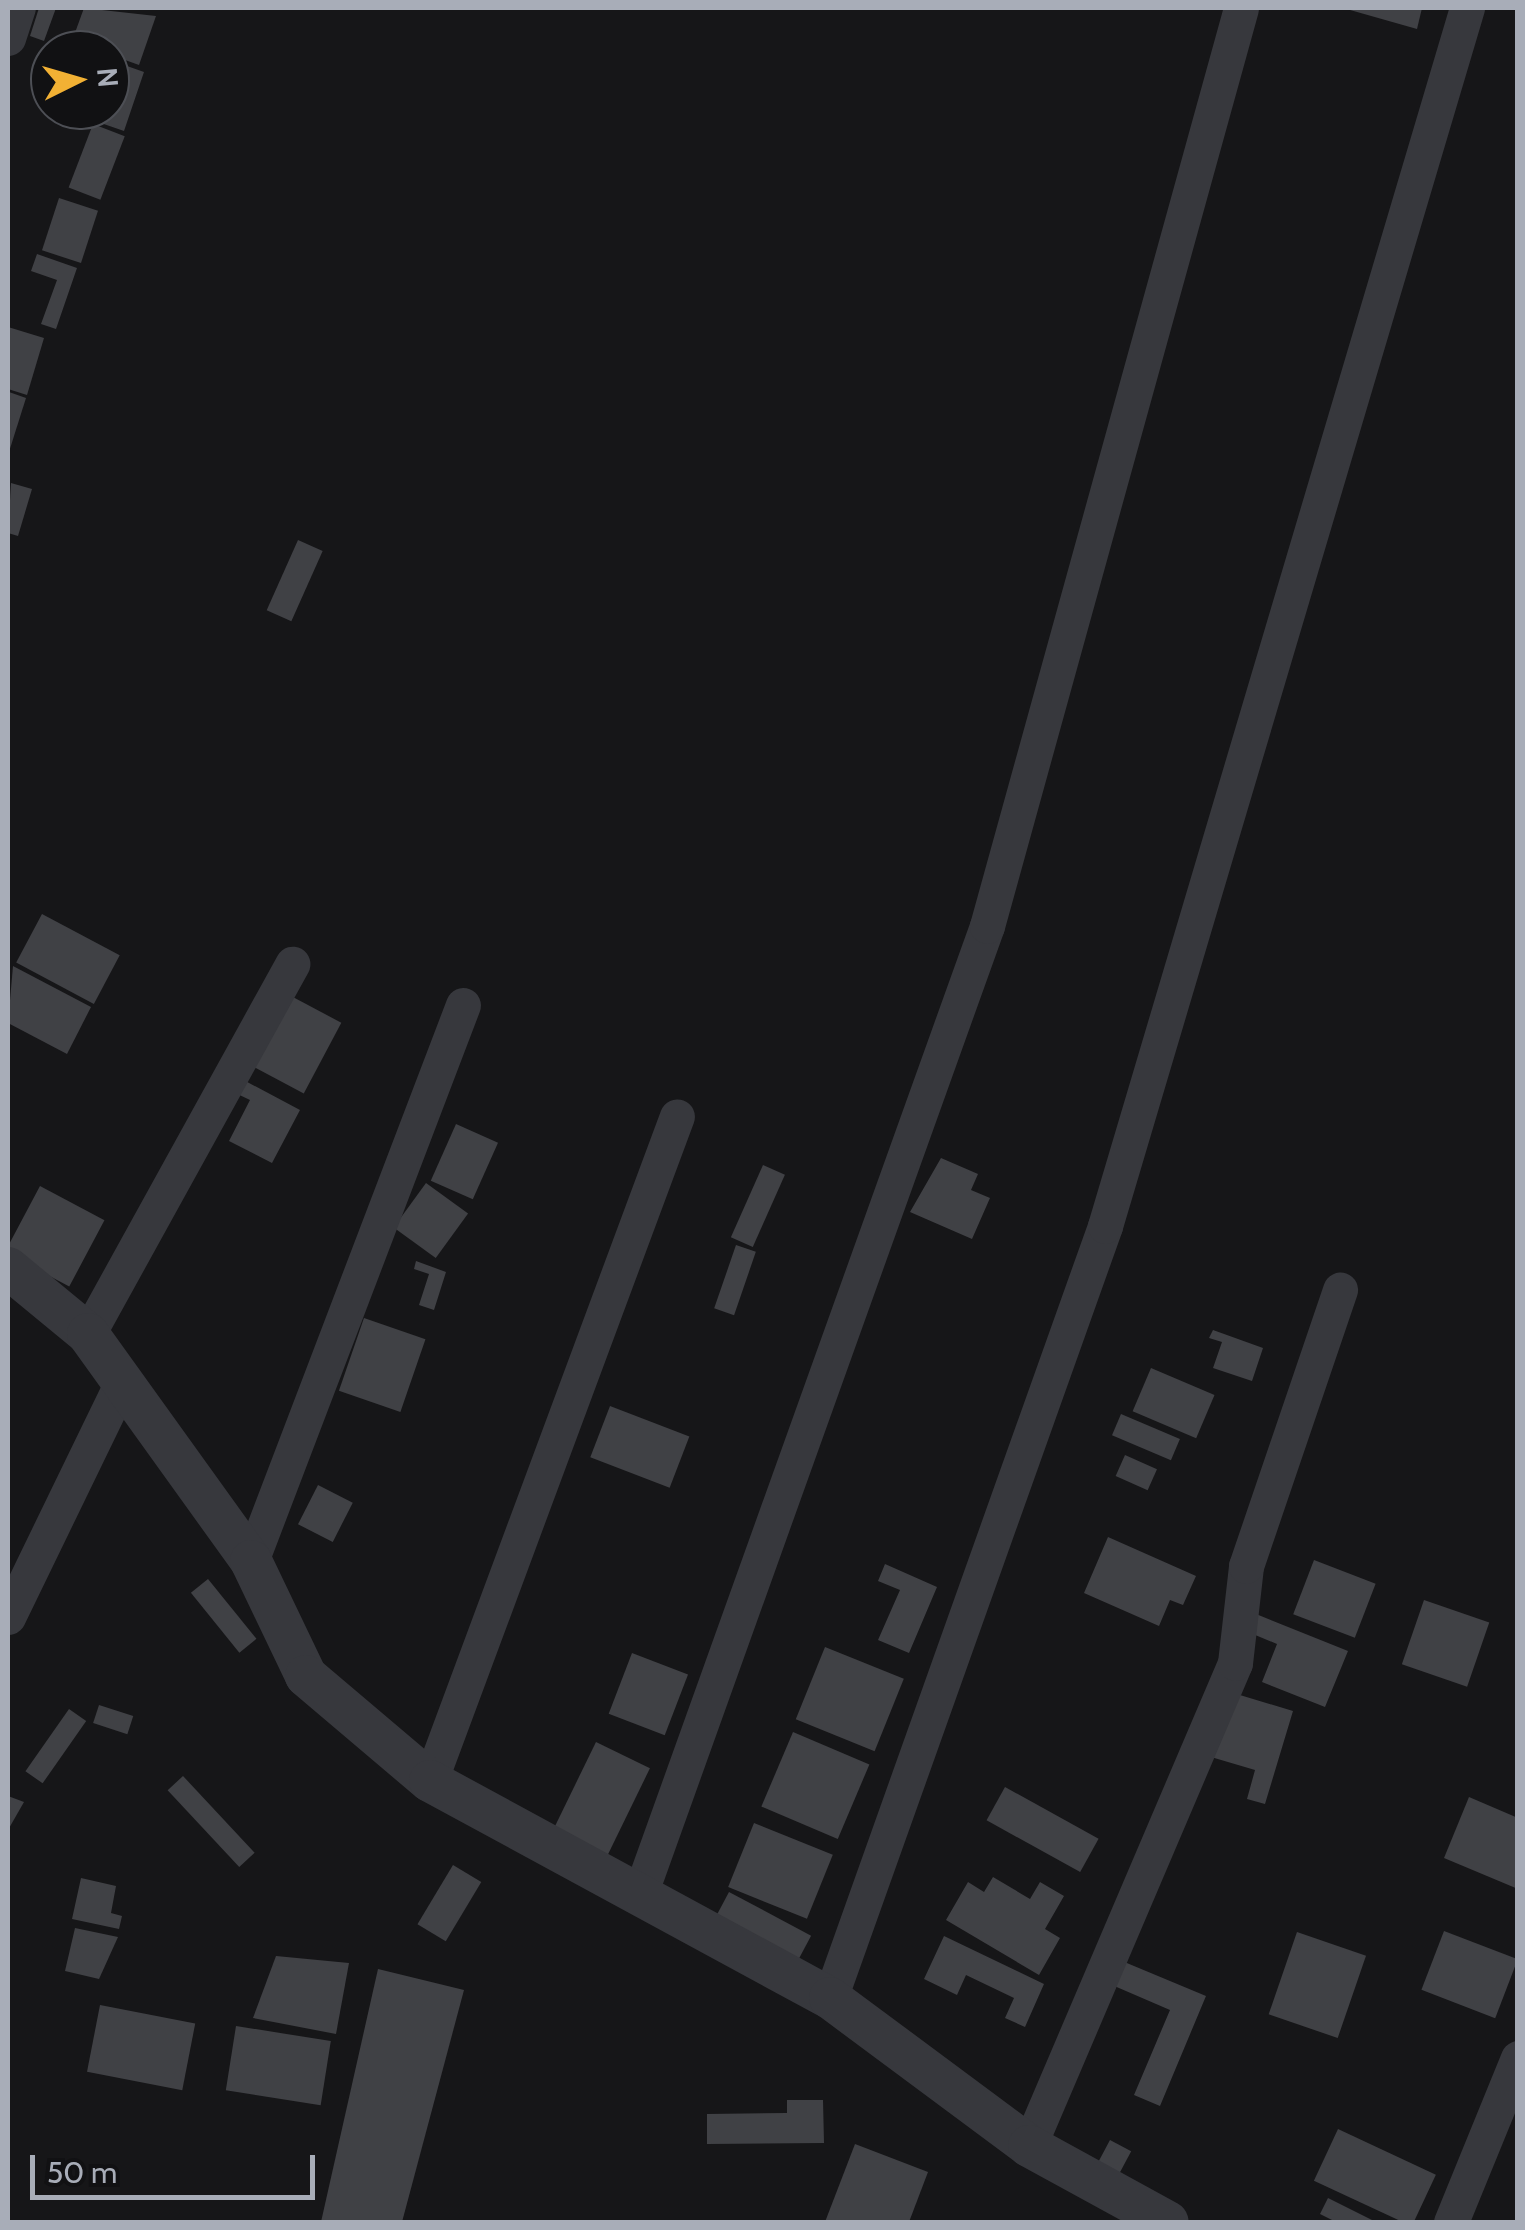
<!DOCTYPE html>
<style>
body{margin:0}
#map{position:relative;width:1525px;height:2230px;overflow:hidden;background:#161618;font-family:Cabin,sans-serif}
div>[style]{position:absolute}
.building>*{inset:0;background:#404145;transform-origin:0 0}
.minor>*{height:35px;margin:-17.5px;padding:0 17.5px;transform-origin:17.5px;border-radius:17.5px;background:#37383d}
.tertiary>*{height:42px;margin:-21px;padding:0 21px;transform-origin:21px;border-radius:21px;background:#37383d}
span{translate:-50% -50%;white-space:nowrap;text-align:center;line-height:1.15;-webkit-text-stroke:9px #111113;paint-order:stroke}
.frame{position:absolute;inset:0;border:10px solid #a8adb8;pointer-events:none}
.north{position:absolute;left:30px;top:30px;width:100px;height:100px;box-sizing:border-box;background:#111113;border:2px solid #4d4f55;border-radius:50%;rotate:85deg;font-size:28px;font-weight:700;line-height:40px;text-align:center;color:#a8adb8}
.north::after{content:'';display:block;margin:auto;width:35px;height:45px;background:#f2b134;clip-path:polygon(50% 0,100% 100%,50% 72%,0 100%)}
.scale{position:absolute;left:30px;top:2155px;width:285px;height:45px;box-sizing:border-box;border:5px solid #a8adb8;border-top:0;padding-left:12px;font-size:30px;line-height:35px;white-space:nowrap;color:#a8adb8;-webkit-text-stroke:8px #111113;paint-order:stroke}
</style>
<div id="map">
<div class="building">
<i style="clip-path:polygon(39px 8px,56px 8px,44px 41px,30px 36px)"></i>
<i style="clip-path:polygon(84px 8px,156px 16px,139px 65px,72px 41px)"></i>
<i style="clip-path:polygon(1343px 8px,1422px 8px,1417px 29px)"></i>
<i style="clip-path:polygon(110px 60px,144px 72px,124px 131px,66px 111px,110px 110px)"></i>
<i style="clip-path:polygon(49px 79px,50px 79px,50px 105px,41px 102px)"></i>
<i style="left:93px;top:124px;width:34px;height:68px;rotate:21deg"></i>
<i style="left:59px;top:198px;width:41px;height:55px;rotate:18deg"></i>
<i style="clip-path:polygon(37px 254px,77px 268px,56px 329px,41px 324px,57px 280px,31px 271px)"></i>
<i style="clip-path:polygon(8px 327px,44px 338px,27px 395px,8px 389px)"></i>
<i style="clip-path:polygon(9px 392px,26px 398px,8px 455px,8px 396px)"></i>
<i style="clip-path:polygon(11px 483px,32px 489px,18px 536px,8px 533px)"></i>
<i style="left:298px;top:540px;width:27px;height:77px;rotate:24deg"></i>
<i style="left:42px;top:914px;width:88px;height:55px;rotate:28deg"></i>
<i style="clip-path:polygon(13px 966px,91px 1007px,67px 1054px,8px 1023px)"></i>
<i style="left:291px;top:996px;width:57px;height:80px;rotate:28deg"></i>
<i style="clip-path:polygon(236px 1076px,300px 1110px,272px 1163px,229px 1141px,250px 1100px,229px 1090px)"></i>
<i style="left:456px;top:1124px;width:46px;height:62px;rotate:24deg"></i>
<i style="clip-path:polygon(941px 1158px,978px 1174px,971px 1190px,990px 1198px,972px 1239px,910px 1212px)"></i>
<i style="left:763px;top:1165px;width:24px;height:79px;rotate:24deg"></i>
<i style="left:426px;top:1183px;width:52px;height:55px;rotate:36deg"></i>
<i style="left:40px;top:1186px;width:73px;height:75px;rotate:28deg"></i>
<i style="left:736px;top:1245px;width:21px;height:67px;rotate:19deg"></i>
<i style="clip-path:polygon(416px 1261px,446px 1272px,434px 1310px,419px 1305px,429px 1274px,414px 1269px)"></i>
<i style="left:364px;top:1318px;width:65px;height:77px;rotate:19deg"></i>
<i style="clip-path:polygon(1213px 1330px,1263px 1348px,1252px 1381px,1213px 1368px,1222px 1342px,1209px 1338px)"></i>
<i style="left:1151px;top:1368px;width:69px;height:47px;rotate:23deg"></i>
<i style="left:610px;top:1406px;width:85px;height:55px;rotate:21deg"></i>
<i style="left:1121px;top:1414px;width:64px;height:23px;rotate:23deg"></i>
<i style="left:1125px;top:1455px;width:35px;height:23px;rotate:24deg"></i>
<i style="left:318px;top:1485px;width:39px;height:44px;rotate:27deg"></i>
<i style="clip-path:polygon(1108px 1537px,1196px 1576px,1183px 1605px,1170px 1600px,1159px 1626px,1084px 1593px)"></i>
<i style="left:1314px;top:1560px;width:66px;height:58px;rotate:21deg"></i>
<i style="clip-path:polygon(885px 1564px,937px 1587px,909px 1653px,878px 1640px,900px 1590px,878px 1581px)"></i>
<i style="left:208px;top:1579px;width:77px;height:22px;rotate:51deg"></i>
<i style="left:1424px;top:1600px;width:69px;height:68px;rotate:19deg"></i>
<i style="clip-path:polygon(1256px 1614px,1348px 1651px,1325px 1707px,1262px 1682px,1277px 1644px,1248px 1632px)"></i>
<i style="left:825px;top:1647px;width:85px;height:78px;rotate:22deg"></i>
<i style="left:632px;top:1653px;width:60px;height:65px;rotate:21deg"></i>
<i style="clip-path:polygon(1230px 1692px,1293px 1711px,1265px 1804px,1247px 1799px,1255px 1770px,1211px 1757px)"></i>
<i style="left:99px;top:1705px;width:36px;height:19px;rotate:18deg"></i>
<i style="left:69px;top:1709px;width:21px;height:76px;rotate:35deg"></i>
<i style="left:793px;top:1732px;width:83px;height:81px;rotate:23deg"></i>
<i style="left:596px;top:1742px;width:60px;height:100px;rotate:26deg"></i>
<i style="left:183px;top:1776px;width:105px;height:21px;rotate:47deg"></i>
<i style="left:1005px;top:1787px;width:107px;height:38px;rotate:29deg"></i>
<i style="clip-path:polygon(8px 1796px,24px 1802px,8px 1830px)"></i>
<i style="clip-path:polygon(1469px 1797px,1518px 1818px,1518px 1889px,1444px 1858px)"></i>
<i style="left:754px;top:1823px;width:85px;height:69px;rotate:22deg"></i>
<i style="left:453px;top:1865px;width:33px;height:69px;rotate:31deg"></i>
<i style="clip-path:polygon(993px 1877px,1030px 1899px,1040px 1882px,1064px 1896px,1045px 1929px,1060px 1938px,1039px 1975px,946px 1920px,968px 1882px,984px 1892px)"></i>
<i style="clip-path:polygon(81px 1878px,116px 1886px,111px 1913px,122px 1916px,119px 1929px,72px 1919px)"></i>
<i style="left:729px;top:1892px;width:93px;height:36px;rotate:28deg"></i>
<i style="clip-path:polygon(75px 1928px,118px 1937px,99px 1979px,65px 1971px)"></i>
<i style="left:1444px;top:1931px;width:79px;height:63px;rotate:21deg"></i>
<i style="left:1297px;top:1932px;width:73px;height:87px;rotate:19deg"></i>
<i style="clip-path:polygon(944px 1936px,1044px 1984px,1025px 2027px,1005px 2018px,1014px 1998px,966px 1975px,957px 1995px,924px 1979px)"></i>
<i style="clip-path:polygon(276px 1956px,349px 1963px,336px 2034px,253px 2018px)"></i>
<i style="clip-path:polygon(1122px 1961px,1206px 1996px,1160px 2106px,1134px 2095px,1170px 2010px,1112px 1985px)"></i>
<i style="clip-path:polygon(378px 1969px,464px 1990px,402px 2222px,321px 2222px)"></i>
<i style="left:100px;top:2005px;width:97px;height:68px;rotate:11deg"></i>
<i style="left:236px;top:2026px;width:96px;height:65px;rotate:9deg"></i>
<i style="clip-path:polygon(787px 2100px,823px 2100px,824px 2143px,707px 2144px,707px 2114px,787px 2113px)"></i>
<i style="left:1338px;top:2129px;width:108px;height:57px;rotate:25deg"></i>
<i style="left:1110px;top:2140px;width:24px;height:36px;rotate:28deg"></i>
<i style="clip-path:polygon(855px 2144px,928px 2172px,909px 2222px,825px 2222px)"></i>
<i style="clip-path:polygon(1328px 2198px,1376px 2222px,1336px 2222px,1320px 2214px)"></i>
</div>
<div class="minor">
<i style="left:8px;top:38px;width:32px;rotate:-72deg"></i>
<i style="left:88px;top:1334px;width:423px;rotate:-61.1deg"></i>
<i style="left:251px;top:1561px;width:595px;rotate:-69.13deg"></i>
<i style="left:8px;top:1617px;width:261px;rotate:-64.1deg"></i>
<i style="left:430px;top:1781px;width:709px;rotate:-69.62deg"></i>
<i style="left:640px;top:1894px;width:1028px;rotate:-70.28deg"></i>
<i style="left:987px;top:926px;width:952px;rotate:-74.53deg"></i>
<i style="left:830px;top:1998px;width:820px;rotate:-70.39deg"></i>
<i style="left:1105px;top:1226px;width:1271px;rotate:-73.45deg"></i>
<i style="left:1029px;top:2146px;width:525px;rotate:-66.9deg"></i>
<i style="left:1235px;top:1663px;width:98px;rotate:-83.5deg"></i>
<i style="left:1246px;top:1566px;width:292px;rotate:-71.2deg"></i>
<i style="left:1451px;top:2222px;width:177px;rotate:-67.8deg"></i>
</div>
<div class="tertiary">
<i style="left:8px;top:1268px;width:104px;rotate:39.5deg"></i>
<i style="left:88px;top:1334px;width:279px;rotate:54.3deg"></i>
<i style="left:251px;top:1561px;width:127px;rotate:64.4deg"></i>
<i style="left:306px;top:1676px;width:162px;rotate:40.3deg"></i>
<i style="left:430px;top:1781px;width:455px;rotate:28.5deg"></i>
<i style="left:830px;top:1998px;width:248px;rotate:36.6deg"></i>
<i style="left:1029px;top:2146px;width:158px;rotate:28.7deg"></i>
</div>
<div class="frame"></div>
<div class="north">N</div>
<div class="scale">50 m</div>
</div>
